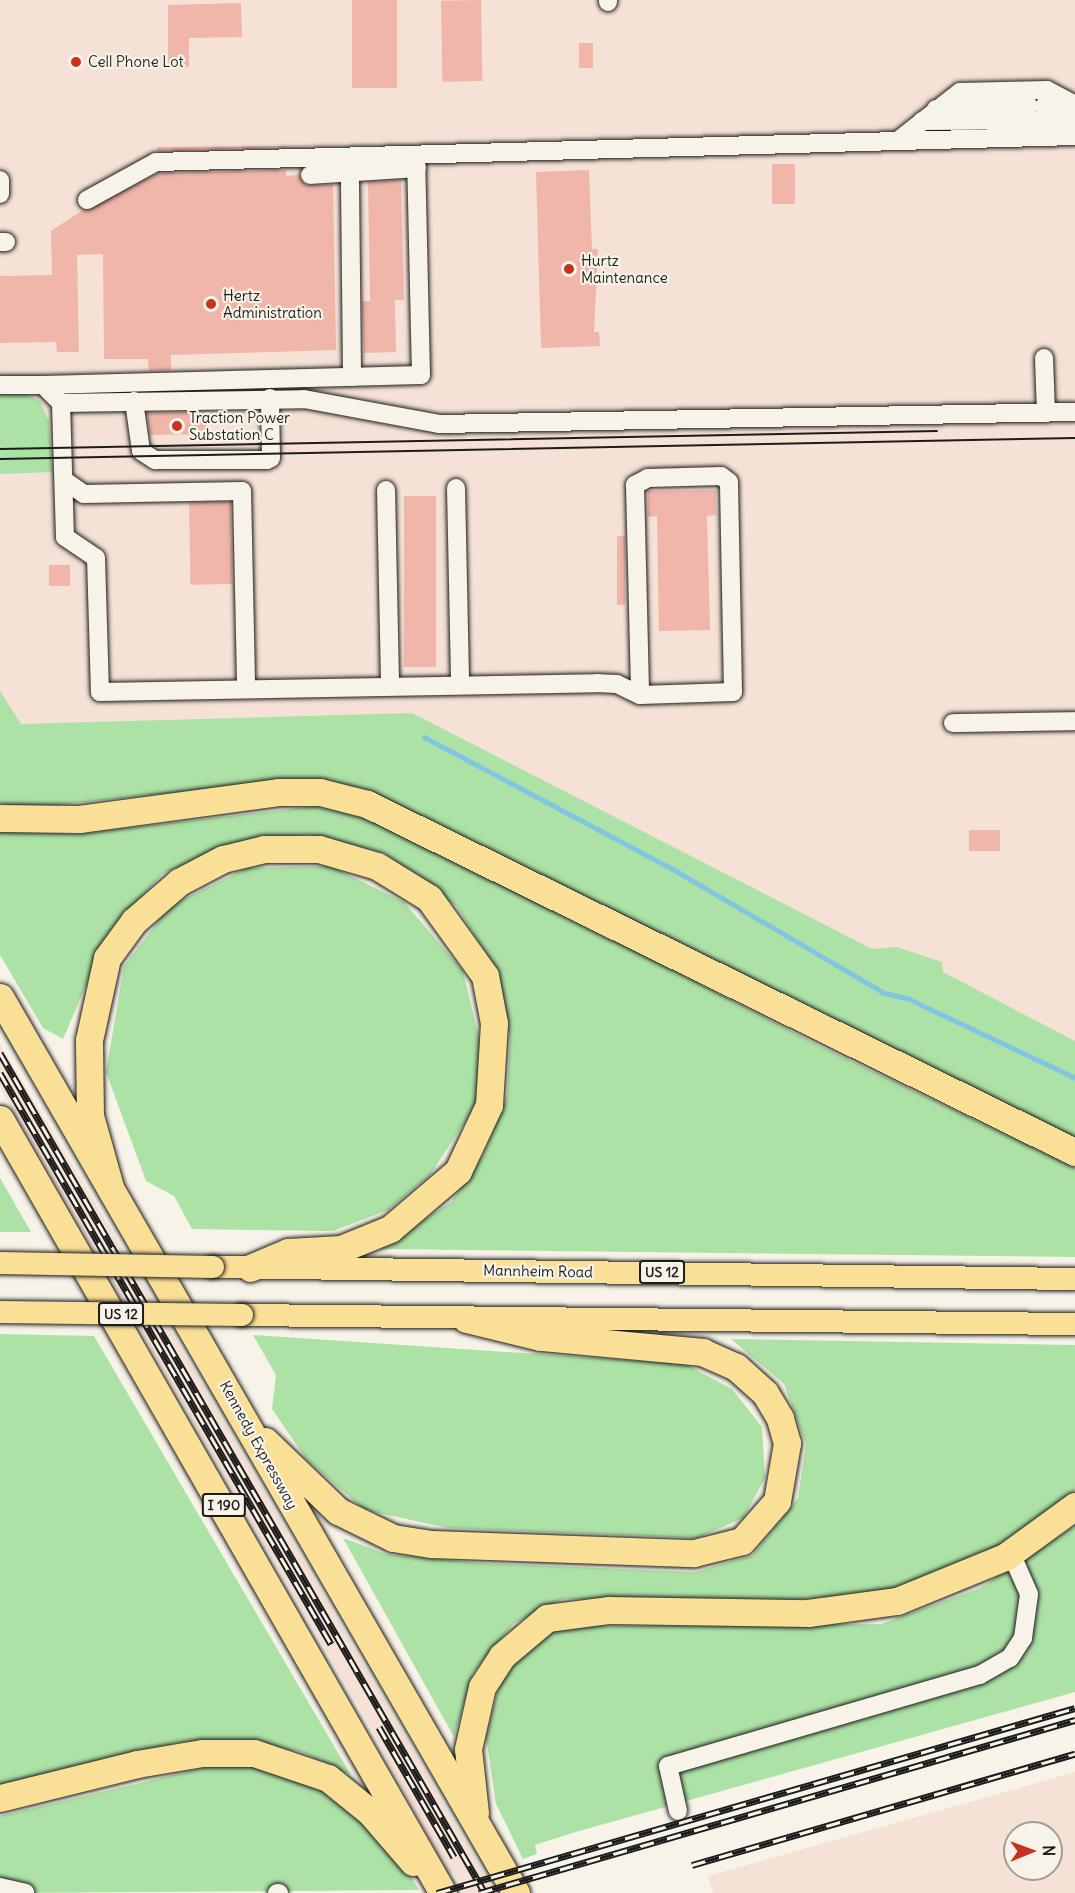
<!DOCTYPE html>
<style>
body{margin:0}
#map{position:relative;width:1075px;height:1893px;overflow:hidden;background:#f7f3e8;font-family:Delius,sans-serif}
div>[style]{position:absolute}
.built>*{inset:0;background:#f5e1d5}
.green>*{inset:0;background:#ace2a6}
.stream>*{height:5px;margin:-2.5px;padding:0 2.5px;transform-origin:2.5px;border-radius:2.5px;background:#81c5e2}
.building>*{inset:0;background:#f0b6a9;transform-origin:0 0}
.roads{filter:drop-shadow(0 0 2px #1c1c1c) drop-shadow(0 0 2px #1c1c1c)}
.minor>*{height:18px;margin:-9px;padding:0 9px;transform-origin:9px;border-radius:9px;background:#f7f3e8}
.major>*{height:22px;margin:-11px;padding:0 11px;transform-origin:11px;border-radius:11px;background:#fadf96}
.highway>*{height:27px;margin:-13.5px;padding:0 13.5px;transform-origin:13.5px;border-radius:13.5px;background:#fadf96}
.tram>*{height:1.5px;margin:-0.75px;padding:0 0.75px;transform-origin:0.75px;border-radius:0.75px;background:#1c1c1c}
.rail>*{height:7px;margin-top:-3.5px;transform-origin:0;background:repeating-linear-gradient(90deg,#f7f3e8 0 14px,#1c1c1c 0 28px);box-sizing:border-box;border-block:2px solid #1c1c1c}
.bridges{filter:drop-shadow(0 0 2px #1c1c1c) drop-shadow(0 0 2px #1c1c1c)}
.major-bridge>*{height:22px;margin:-11px;padding:0 11px;transform-origin:11px;border-radius:11px;background:#fadf96}
.dots>*{width:16px;height:16px;translate:-50% -50%;box-sizing:border-box;border:3px solid #f7f3e8;border-radius:50%}
span{translate:-50% -50%;white-space:nowrap;text-align:center;line-height:1.15;-webkit-text-stroke:4.5px #f7f3e8;paint-order:stroke}
.shield-label span{padding:2px 4px;background:#f7f3e8;border:2px solid;border-radius:4px;-webkit-text-stroke-width:0}
.shield-label{font-size:14px;color:#1c1c1c;font-weight:700}
.poi-label{font-size:15px;color:#1c1c1c}
.left{translate:0 -50%;text-align:left}
.street-label{font-size:15px;color:#1c1c1c}
.north{position:absolute;left:1003px;top:1821px;width:60px;height:60px;box-sizing:border-box;background:#f7f3e8;border:2px solid #9f9d96;border-radius:50%;rotate:89deg;font-size:16px;font-weight:700;line-height:24px;text-align:center;color:#1c1c1c}
.north::after{content:'';display:block;margin:auto;width:21px;height:27px;background:#c8321e;clip-path:polygon(50% 0,100% 100%,50% 72%,0 100%)}
</style>
<div id="map">
<div class="built">
<i style="clip-path:polygon(0 0,1075px 0,1075px 1102px,405px 742px,0 754px)"></i>
<i style="clip-path:polygon(0 1044px,146px 1288px,495px 1893px,465px 1893px,453px 1872px,448px 1875px,369px 1724px,0 1088px)"></i>
<i style="clip-path:polygon(evenodd,1075px 1772px,1075px 1893px,713px 1893px,708px 1876px,1075px 1772px,1015px 1833px,1051px 1833px,1051px 1869px,1015px 1869px,1015px 1833px)"></i>
</div>
<div class="green">
<i style="clip-path:polygon(0 391px,21px 392px,40px 401px,49px 422px,52px 472px,0 474px)"></i>
<i style="clip-path:polygon(0 691px,21px 724px,412px 713px,872px 949px,897px 947px,942px 962px,943px 972px,1075px 1041px,1075px 1140px,364px 788px,303px 779px,28px 808px,0 803px)"></i>
<i style="clip-path:polygon(315px 806px,375px 821px,464px 862px,822px 1047px,1075px 1168px,1075px 1257px,380px 1249px,451px 1202px,483px 1155px,507px 1096px,510px 1037px,496px 969px,457px 907px,385px 853px,308px 834px,233px 844px,162px 874px,109px 932px,63px 1039px,43px 1028px,0 955px,0 831px,77px 834px)"></i>
<i style="clip-path:polygon(330px 866px,404px 902px,463px 971px,480px 1042px,476px 1105px,430px 1175px,388px 1210px,333px 1231px,192px 1229px,174px 1196px,146px 1181px,106px 1072px,124px 966px,170px 906px,247px 868px)"></i>
<i style="clip-path:polygon(0 1178px,31px 1232px,0 1232px)"></i>
<i style="clip-path:polygon(0 1334px,94px 1336px,351px 1775px,302px 1752px,242px 1740px,180px 1742px,0 1785px)"></i>
<i style="clip-path:polygon(253px 1335px,685px 1364px,732px 1389px,762px 1427px,765px 1478px,743px 1518px,697px 1538px,448px 1528px,365px 1510px,307px 1460px,272px 1409px,276px 1375px)"></i>
<i style="clip-path:polygon(731px 1339px,1075px 1345px,1075px 1490px,992px 1552px,891px 1592px,790px 1600px,563px 1599px,513px 1624px,473px 1673px,454px 1737px,343px 1538px,386px 1554px,479px 1563px,695px 1572px,753px 1555px,798px 1498px,806px 1444px,784px 1384px)"></i>
<i style="clip-path:polygon(1075px 1526px,1075px 1692px,572px 1833px,535px 1845px,537px 1854px,523px 1859px,496px 1804px,486px 1737px,499px 1686px,513px 1664px,543px 1639px,561px 1628px,586px 1626px,881px 1624px,980px 1588px)"></i>
<i style="clip-path:polygon(255px 1764px,338px 1790px,398px 1855px,419px 1890px,0 1893px,0 1816px,216px 1765px)"></i>
</div>
<div class="stream">
<i style="left:424px;top:737px;width:285px;rotate:28deg"></i>
<i style="left:676px;top:871px;width:241px;rotate:30.4deg"></i>
<i style="left:884px;top:993px;width:26px;rotate:13deg"></i>
<i style="left:909px;top:999px;width:184px;rotate:25.4deg"></i>
</div>
<div class="building">
<i style="left:352px;top:0;width:45px;height:88px"></i>
<i style="left:481px;top:0;width:81px;height:40px;rotate:89deg"></i>
<i style="clip-path:polygon(241px 3px,242px 37px,189px 38px,189px 67px,168px 67px,168px 5px)"></i>
<i style="left:579px;top:43px;width:14px;height:25px"></i>
<i style="clip-path:polygon(285px 146px,285px 147px,157px 151px,157px 147px)"></i>
<i style="left:772px;top:164px;width:23px;height:40px"></i>
<i style="clip-path:polygon(286px 170px,286px 176px,299px 175px,306px 185px,333px 185px,336px 350px,171px 355px,171px 370px,149px 371px,148px 359px,104px 359px,103px 254px,77px 255px,79px 352px,57px 352px,56px 342px,0 343px,0 276px,52px 275px,51px 231px,83px 210px,159px 173px)"></i>
<i style="clip-path:polygon(589px 170px,592px 249px,598px 249px,594px 332px,599px 332px,600px 346px,541px 348px,536px 172px)"></i>
<i style="clip-path:polygon(401px 180px,404px 300px,395px 300px,396px 352px,364px 353px,362px 301px,370px 301px,368px 182px)"></i>
<i style="clip-path:polygon(191px 412px,191px 417px,207px 417px,207px 434px,150px 435px,147px 413px)"></i>
<i style="clip-path:polygon(716px 490px,716px 515px,707px 516px,710px 630px,659px 631px,657px 516px,648px 517px,648px 491px)"></i>
<i style="left:404px;top:496px;width:32px;height:171px"></i>
<i style="left:231px;top:502px;width:82px;height:42px;rotate:89deg"></i>
<i style="left:617px;top:536px;width:8px;height:69px"></i>
<i style="left:49px;top:565px;width:21px;height:21px"></i>
<i style="left:1000px;top:830px;width:21px;height:31px;rotate:90deg"></i>
</div>
<div class="roads">
<div class="minor">
<i style="left:608px;top:0;width:2px;rotate:90deg"></i>
<i style="left:1044px;top:106px;width:31px;rotate:2deg"></i>
<i style="left:936px;top:109px;width:93px;rotate:-1.8deg"></i>
<i style="left:922px;top:121px;width:153px;rotate:-0.4deg"></i>
<i style="left:900px;top:139px;width:76px;rotate:-38.1deg"></i>
<i style="left:960px;top:92px;width:87px;rotate:-1.3deg"></i>
<i style="left:1047px;top:90px;width:32px;rotate:28deg"></i>
<i style="left:310px;top:175px;width:107px;rotate:-3.7deg"></i>
<i style="left:0;top:180px;width:14px;rotate:90deg"></i>
<i style="left:350px;top:182px;width:195px;rotate:89.4deg"></i>
<i style="left:87px;top:200px;width:79px;rotate:-28.8deg"></i>
<i style="left:156px;top:162px;width:919px;rotate:-1.62deg"></i>
<i style="left:0;top:242px;width:6px"></i>
<i style="left:1044px;top:358px;width:55px;rotate:87.9deg"></i>
<i style="left:0;top:385px;width:43px"></i>
<i style="left:43px;top:385px;width:25px;rotate:45deg"></i>
<i style="left:61px;top:403px;width:134px;rotate:88.3deg"></i>
<i style="left:65px;top:537px;width:37px;rotate:34deg"></i>
<i style="left:96px;top:558px;width:134px;rotate:88.3deg"></i>
<i style="left:100px;top:692px;width:497px;rotate:-1deg"></i>
<i style="left:597px;top:683px;width:20px;rotate:3deg"></i>
<i style="left:617px;top:684px;width:25px;rotate:26deg"></i>
<i style="left:640px;top:695px;width:93px;rotate:-1.8deg"></i>
<i style="left:733px;top:692px;width:210px;rotate:-91.1deg"></i>
<i style="left:729px;top:482px;width:10px;rotate:-143deg"></i>
<i style="left:721px;top:476px;width:73px;rotate:178.4deg"></i>
<i style="left:648px;top:478px;width:15px;rotate:152deg"></i>
<i style="left:635px;top:485px;width:210px;rotate:88.6deg"></i>
<i style="left:43px;top:385px;width:378px;rotate:-1.5deg"></i>
<i style="left:421px;top:375px;width:220px;rotate:-91.3deg"></i>
<i style="left:134px;top:401px;width:50px;rotate:82deg"></i>
<i style="left:141px;top:451px;width:17px;rotate:33deg"></i>
<i style="left:155px;top:460px;width:112px"></i>
<i style="left:267px;top:460px;width:4px;rotate:-27deg"></i>
<i style="left:271px;top:458px;width:60px;rotate:-91deg"></i>
<i style="left:61px;top:403px;width:243px;rotate:-0.9deg"></i>
<i style="left:304px;top:399px;width:137px;rotate:10.5deg"></i>
<i style="left:439px;top:424px;width:636px;rotate:-1.08deg"></i>
<i style="left:64px;top:480px;width:24px;rotate:35deg"></i>
<i style="left:84px;top:494px;width:158px;rotate:-1.1deg"></i>
<i style="left:242px;top:491px;width:198px;rotate:88.8deg"></i>
<i style="left:456px;top:488px;width:197px;rotate:88.8deg"></i>
<i style="left:386px;top:490px;width:196px;rotate:88.8deg"></i>
<i style="left:953px;top:723px;width:122px;rotate:-0.9deg"></i>
<i style="left:678px;top:1811px;width:46px;rotate:-102.5deg"></i>
<i style="left:668px;top:1766px;width:325px;rotate:-16.3deg"></i>
<i style="left:980px;top:1675px;width:34px;rotate:-30deg"></i>
<i style="left:1010px;top:1658px;width:24px;rotate:-57deg"></i>
<i style="left:1023px;top:1638px;width:44px;rotate:-82.2deg"></i>
<i style="left:1029px;top:1594px;width:45px;rotate:-113.7deg"></i>
<i style="left:0;top:1887px;width:26px;rotate:13deg"></i>
<i style="left:277px;top:1893px;width:2px"></i>
</div>
<div class="major">
<i style="left:213px;top:1267px;width:862px;rotate:0.8deg"></i>
<i style="left:242px;top:1315px;width:833px;rotate:0.62deg"></i>
</div>
<div class="highway">
<i style="left:0;top:818px;width:79px;rotate:0.7deg"></i>
<i style="left:79px;top:819px;width:201px;rotate:-7.7deg"></i>
<i style="left:278px;top:792px;width:42px"></i>
<i style="left:320px;top:792px;width:49px;rotate:14.3deg"></i>
<i style="left:367px;top:804px;width:789px;rotate:26.18deg"></i>
<i style="left:0;top:997px;width:1034px;rotate:60.06deg"></i>
<i style="left:0;top:1119px;width:892px;rotate:60.22deg"></i>
<i style="left:110px;top:1187px;width:74px;rotate:-105.7deg"></i>
<i style="left:90px;top:1116px;width:76px;rotate:-90.8deg"></i>
<i style="left:89px;top:1040px;width:84px;rotate:-77.6deg"></i>
<i style="left:107px;top:958px;width:46px;rotate:-53.9deg"></i>
<i style="left:134px;top:921px;width:60px;rotate:-40.9deg"></i>
<i style="left:179px;top:882px;width:50px;rotate:-27.6deg"></i>
<i style="left:223px;top:859px;width:42px;rotate:-13.7deg"></i>
<i style="left:264px;top:849px;width:55px"></i>
<i style="left:319px;top:849px;width:60px;rotate:16.3deg"></i>
<i style="left:377px;top:866px;width:61px;rotate:31.6deg"></i>
<i style="left:429px;top:898px;width:96px;rotate:54.3deg"></i>
<i style="left:485px;top:976px;width:48px;rotate:79.2deg"></i>
<i style="left:494px;top:1023px;width:82px;rotate:93.5deg"></i>
<i style="left:489px;top:1105px;width:73px;rotate:115.2deg"></i>
<i style="left:458px;top:1171px;width:89px;rotate:139.5deg"></i>
<i style="left:390px;top:1229px;width:53px;rotate:157.8deg"></i>
<i style="left:341px;top:1249px;width:53px;rotate:176.8deg"></i>
<i style="left:288px;top:1252px;width:41px;rotate:157.2deg"></i>
<i style="left:265px;top:1441px;width:101px;rotate:43.8deg"></i>
<i style="left:338px;top:1511px;width:61px;rotate:26.1deg"></i>
<i style="left:393px;top:1538px;width:39px;rotate:9deg"></i>
<i style="left:432px;top:1544px;width:262px;rotate:2deg"></i>
<i style="left:694px;top:1553px;width:49px;rotate:-14deg"></i>
<i style="left:742px;top:1541px;width:53px;rotate:-48.8deg"></i>
<i style="left:777px;top:1501px;width:59px;rotate:-80.2deg"></i>
<i style="left:787px;top:1443px;width:26px;rotate:-106deg"></i>
<i style="left:780px;top:1418px;width:29px;rotate:-121deg"></i>
<i style="left:765px;top:1393px;width:39px;rotate:-138deg"></i>
<i style="left:736px;top:1367px;width:36px;rotate:-156deg"></i>
<i style="left:703px;top:1352px;width:164px;rotate:-174.7deg"></i>
<i style="left:540px;top:1337px;width:76px;rotate:-166.3deg"></i>
<i style="left:0;top:1798px;width:141px;rotate:-13.9deg"></i>
<i style="left:137px;top:1764px;width:66px;rotate:-9.6deg"></i>
<i style="left:202px;top:1753px;width:52px"></i>
<i style="left:254px;top:1753px;width:78px;rotate:18.7deg"></i>
<i style="left:328px;top:1778px;width:54px;rotate:39deg"></i>
<i style="left:370px;top:1812px;width:66px;rotate:49.3deg"></i>
<i style="left:475px;top:1813px;width:64px;rotate:-96.2deg"></i>
<i style="left:468px;top:1749px;width:64px;rotate:-77.3deg"></i>
<i style="left:482px;top:1687px;width:37px;rotate:-57deg"></i>
<i style="left:502px;top:1656px;width:59px;rotate:-40.2deg"></i>
<i style="left:547px;top:1618px;width:63px;rotate:-7.4deg"></i>
<i style="left:609px;top:1610px;width:199px;rotate:0.9deg"></i>
<i style="left:808px;top:1613px;width:90px;rotate:-7.7deg"></i>
<i style="left:897px;top:1601px;width:117px;rotate:-22.2deg"></i>
<i style="left:1005px;top:1557px;width:87px;rotate:-36.1deg"></i>
</div>
</div>
<div class="tram">
<i style="left:0;top:449px;width:937px;rotate:-1.1deg"></i>
<i style="left:0;top:459px;width:1075px;rotate:-1.12deg"></i>
</div>
<div class="rail">
<i style="left:0;top:1053px;width:970px;rotate:60deg"></i>
<i style="left:0;top:1073px;width:660px;rotate:59.9deg"></i>
<i style="left:379px;top:1727px;width:150px;rotate:60deg"></i>
<i style="left:692px;top:1865px;width:399px;rotate:-16.2deg"></i>
<i style="left:437px;top:1893px;width:664px;rotate:-16.17deg"></i>
<i style="left:479px;top:1893px;width:621px;rotate:-16.19deg"></i>
</div>
<div class="bridges">
<div class="major-bridge">
<i style="left:0;top:1263px;width:213px;rotate:1.1deg"></i>
<i style="left:0;top:1312px;width:242px;rotate:0.7deg"></i>
</div>
</div>
<div class="dots">
<i style="left:76px;top:62px;background:#c8321e"></i>
<i style="left:569px;top:269px;background:#c8321e"></i>
<i style="left:211px;top:304px;background:#c8321e"></i>
<i style="left:177px;top:426px;background:#c8321e"></i>
</div>
<div class="shield-label">
<span style="left:662px;top:1272px">US 12</span>
<span style="left:121px;top:1314px">US 12</span>
<span style="left:224px;top:1505px">I 190</span>
</div>
<div class="poi-label">
<span class="left" style="left:88px;top:62px">Cell Phone Lot</span>
<span class="left" style="left:581px;top:269px">Hurtz<br>Maintenance</span>
<span class="left" style="left:223px;top:304px">Hertz<br>Administration</span>
<span class="left" style="left:189px;top:426px">Traction Power<br>Substation C</span>
</div>
<div class="street-label">
<span style="left:538px;top:1271px;rotate:1deg">Mannheim Road</span>
<span style="left:259px;top:1445px;rotate:61deg">Kennedy Expressway</span>
</div>
<div class="north">N</div>
</div>
